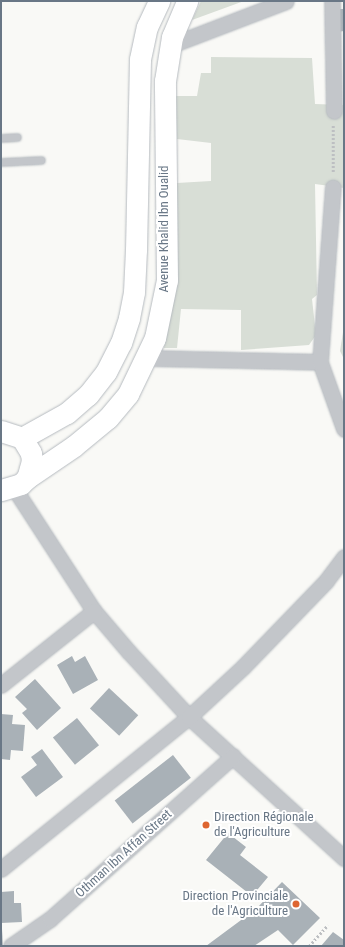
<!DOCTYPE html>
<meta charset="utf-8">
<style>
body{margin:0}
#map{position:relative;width:345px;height:947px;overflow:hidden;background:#f9f9f6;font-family:"Roboto Condensed",sans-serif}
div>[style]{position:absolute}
.green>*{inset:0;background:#d8ded6}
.building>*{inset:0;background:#a9b1b7;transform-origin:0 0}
.path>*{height:2.5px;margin-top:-1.25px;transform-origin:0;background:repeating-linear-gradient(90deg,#bdbfc2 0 2px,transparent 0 4px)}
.roads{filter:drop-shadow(0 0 1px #b5babf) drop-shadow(0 0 1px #b5babf)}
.service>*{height:7px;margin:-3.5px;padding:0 3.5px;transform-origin:3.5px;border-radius:3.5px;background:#c3c6ca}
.minor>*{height:15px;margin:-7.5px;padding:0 7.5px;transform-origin:7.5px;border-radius:7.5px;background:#c3c6ca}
.secondary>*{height:21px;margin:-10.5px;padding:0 10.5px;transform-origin:10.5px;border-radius:10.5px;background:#fff}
.dots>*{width:11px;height:11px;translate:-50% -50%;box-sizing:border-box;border:2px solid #fff;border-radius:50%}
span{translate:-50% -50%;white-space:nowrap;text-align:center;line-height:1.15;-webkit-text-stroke:4px #fff;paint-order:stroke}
.street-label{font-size:13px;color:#697786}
.poi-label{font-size:13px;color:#697786}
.left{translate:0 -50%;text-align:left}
.right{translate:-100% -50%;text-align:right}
.frame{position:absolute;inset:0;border:2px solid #697786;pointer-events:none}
</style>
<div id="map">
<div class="green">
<i style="clip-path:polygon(201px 1px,244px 1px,192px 20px)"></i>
<i style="clip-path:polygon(211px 57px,312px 58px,315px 104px,344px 105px,344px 188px,315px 184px,317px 295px,312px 299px,316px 335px,309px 345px,241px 350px,241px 310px,181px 309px,177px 348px,164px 348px,177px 183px,211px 181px,211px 143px,177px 139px,175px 96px,197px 96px,201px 73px,211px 73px)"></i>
<i style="clip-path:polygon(344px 326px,344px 359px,340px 351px)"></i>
</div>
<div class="building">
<i style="clip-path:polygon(340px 9px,344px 9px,344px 31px,337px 32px)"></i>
<i style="clip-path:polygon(72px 656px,75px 662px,85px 656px,98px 680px,73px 694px,57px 665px)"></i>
<i style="clip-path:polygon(35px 679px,61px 708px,37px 730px,22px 713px,27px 709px,15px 697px)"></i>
<i style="left:109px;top:688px;width:40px;height:28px;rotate:43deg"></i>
<i style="clip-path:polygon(1px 714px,13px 715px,12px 724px,25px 725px,23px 751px,11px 750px,10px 760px,1px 759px)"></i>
<i style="left:77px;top:718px;width:35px;height:31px;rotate:51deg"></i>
<i style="clip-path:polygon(42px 749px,63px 777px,36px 797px,21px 777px,37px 765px,31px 757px)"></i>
<i style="left:173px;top:755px;width:29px;height:74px;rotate:52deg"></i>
<i style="clip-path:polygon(228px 833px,246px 847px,240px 855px,268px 877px,252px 896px,206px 860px)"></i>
<i style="clip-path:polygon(282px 882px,320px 918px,293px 945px,278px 930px,254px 946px,206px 946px,256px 909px)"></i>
<i style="clip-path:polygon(14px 891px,14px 903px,21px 903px,22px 922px,1px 923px,1px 892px)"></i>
<i style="clip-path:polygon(1px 929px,2px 929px,3px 946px,1px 946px)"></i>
<i style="clip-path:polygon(333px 932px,344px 940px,344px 946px,321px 946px)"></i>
</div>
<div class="path">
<i style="left:333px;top:172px;width:47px;rotate:-90deg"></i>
<i style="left:309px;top:946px;width:28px;rotate:-48deg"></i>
</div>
<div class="roads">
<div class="service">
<i style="left:1px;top:138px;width:16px;rotate:-4deg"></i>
<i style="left:1px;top:162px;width:40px;rotate:-2.9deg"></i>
</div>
<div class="minor">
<i style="left:332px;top:1px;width:110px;rotate:89deg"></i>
<i style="left:171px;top:45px;width:123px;rotate:-20.9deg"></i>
<i style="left:146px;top:358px;width:174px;rotate:1.3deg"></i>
<i style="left:320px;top:362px;width:71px;rotate:70.3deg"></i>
<i style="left:320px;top:362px;width:175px;rotate:-85.8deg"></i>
<i style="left:14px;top:488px;width:147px;rotate:57deg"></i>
<i style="left:94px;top:611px;width:54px;rotate:49.5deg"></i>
<i style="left:129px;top:652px;width:88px;rotate:47.3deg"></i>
<i style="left:189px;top:717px;width:210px;rotate:42.3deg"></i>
<i style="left:1px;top:685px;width:119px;rotate:-38.5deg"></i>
<i style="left:1px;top:869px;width:242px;rotate:-39deg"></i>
<i style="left:189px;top:717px;width:74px;rotate:-42.8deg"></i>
<i style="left:243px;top:667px;width:120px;rotate:-46deg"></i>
<i style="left:326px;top:581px;width:30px;rotate:-53deg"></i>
<i style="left:11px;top:946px;width:47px;rotate:-34.7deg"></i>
<i style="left:50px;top:919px;width:245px;rotate:-41.7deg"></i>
</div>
<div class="secondary">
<i style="left:1px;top:431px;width:22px;rotate:18deg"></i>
<i style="left:22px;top:438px;width:17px;rotate:59deg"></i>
<i style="left:31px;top:453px;width:8px;rotate:83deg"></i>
<i style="left:32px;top:461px;width:18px;rotate:106deg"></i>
<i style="left:27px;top:478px;width:8px;rotate:135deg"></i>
<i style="left:21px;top:484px;width:21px;rotate:163deg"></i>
<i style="left:22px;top:438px;width:51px;rotate:-29.1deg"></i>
<i style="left:67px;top:413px;width:28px;rotate:-41deg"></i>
<i style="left:88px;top:395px;width:29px;rotate:-52deg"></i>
<i style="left:106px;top:372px;width:33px;rotate:-63deg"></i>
<i style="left:121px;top:343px;width:26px;rotate:-72deg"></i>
<i style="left:129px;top:318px;width:26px;rotate:-79deg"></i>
<i style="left:134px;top:292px;width:42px;rotate:-87.3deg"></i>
<i style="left:136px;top:250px;width:191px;rotate:-88.8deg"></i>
<i style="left:140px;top:59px;width:33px;rotate:-78deg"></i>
<i style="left:147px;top:27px;width:29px;rotate:-65deg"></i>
<i style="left:27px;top:478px;width:57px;rotate:-34.2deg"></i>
<i style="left:74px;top:446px;width:44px;rotate:-39.5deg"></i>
<i style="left:108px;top:418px;width:31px;rotate:-50deg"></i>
<i style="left:128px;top:394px;width:62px;rotate:-64.3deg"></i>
<i style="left:155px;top:338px;width:59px;rotate:-78.3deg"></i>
<i style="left:167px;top:280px;width:199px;rotate:-90.6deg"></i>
<i style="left:165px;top:81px;width:45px;rotate:-81deg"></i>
<i style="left:172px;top:37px;width:39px;rotate:-67deg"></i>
</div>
</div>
<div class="dots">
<i style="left:206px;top:825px;background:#de6632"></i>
<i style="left:296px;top:904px;background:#de6632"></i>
</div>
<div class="street-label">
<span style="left:164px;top:229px;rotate:-90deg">Avenue Khalid Ibn Oualid</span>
<span style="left:124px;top:854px;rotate:-42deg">Othman Ibn Affan Street</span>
</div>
<div class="poi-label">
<span class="left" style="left:214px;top:825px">Direction Régionale<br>de l'Agriculture</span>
<span class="right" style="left:288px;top:904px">Direction Provinciale<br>de l'Agriculture</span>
</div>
<div class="frame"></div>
</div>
